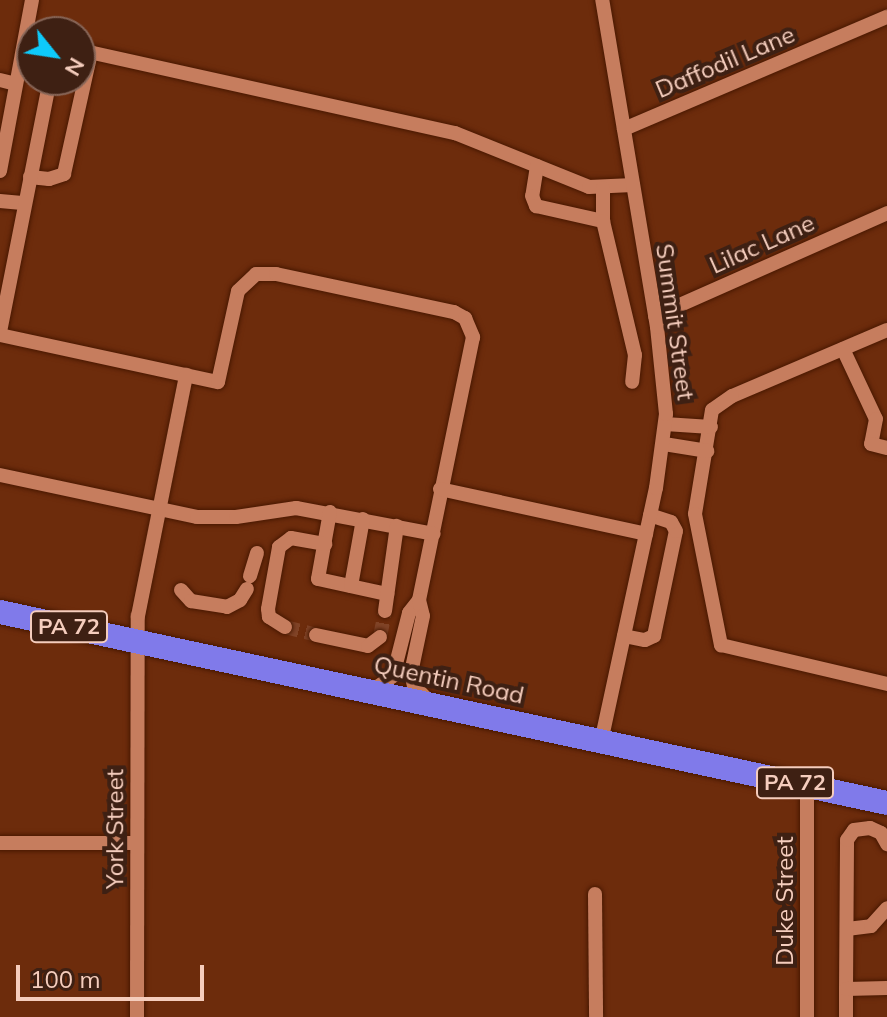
<!DOCTYPE html>
<style>
body{margin:0}
#map{position:relative;width:887px;height:1017px;overflow:hidden;background:#6d2c0c;font-family:Mulish,sans-serif}
div>[style]{position:absolute}
.minor-tunnel>*{height:14px;margin-top:-7px;transform-origin:0;background:repeating-linear-gradient(90deg,#814427 0 14px,transparent 0 21px)}
.roads{filter:drop-shadow(0 0 2px #481801) drop-shadow(0 0 2px #481801)}
.minor>*{height:14px;margin:-7px;padding:0 7px;transform-origin:7px;border-radius:7px;background:#c67d5e}
.highway>*{height:24px;margin:-12px;padding:0 12px;transform-origin:12px;border-radius:12px;background:#807aea}
span{translate:-50% -50%;white-space:nowrap;text-align:center;line-height:1.15;-webkit-text-stroke:8px #3e2013;paint-order:stroke}
.shield-label span{padding:2px 6px;background:#3e2013;border:2px solid;border-radius:6px;-webkit-text-stroke-width:0}
.shield-label{font-size:22px;color:#f5cdbd;font-weight:700}
.street-label{font-size:24px;color:#f5cdbd}
.north{position:absolute;left:16px;top:16px;width:80px;height:80px;box-sizing:border-box;background:#3e2013;border:2px solid #876557;border-radius:50%;rotate:120deg;font-size:22px;font-weight:700;line-height:32px;text-align:center;color:#f5cdbd}
.north::after{content:'';display:block;margin:auto;width:28px;height:36px;background:#0ecafa;clip-path:polygon(50% 0,100% 100%,50% 72%,0 100%)}
.scale{position:absolute;left:16px;top:965px;width:188px;height:36px;box-sizing:border-box;border:4px solid #f5cdbd;border-top:0;padding-left:10px;font-size:24px;line-height:28px;white-space:nowrap;color:#f5cdbd;-webkit-text-stroke:6px #3e2013;paint-order:stroke}
</style>
<div id="map">
<div class="minor-tunnel">
<i style="left:285px;top:627px;width:32px;rotate:14deg"></i>
<i style="left:380px;top:637px;width:26px;rotate:-79deg"></i>
</div>
<div class="roads">
<div class="minor">
<i style="left:80px;top:50px;width:384px;rotate:12.5deg"></i>
<i style="left:455px;top:133px;width:144px;rotate:21.9deg"></i>
<i style="left:589px;top:187px;width:44px;rotate:-2.6deg"></i>
<i style="left:0;top:80px;width:16px;rotate:14deg"></i>
<i style="left:624px;top:129px;width:286px;rotate:-23.1deg"></i>
<i style="left:537px;top:166px;width:30px;rotate:99deg"></i>
<i style="left:532px;top:196px;width:11px;rotate:68deg"></i>
<i style="left:536px;top:206px;width:69px;rotate:12.6deg"></i>
<i style="left:0;top:171px;width:174px;rotate:-79.4deg"></i>
<i style="left:30px;top:177px;width:19px;rotate:6deg"></i>
<i style="left:49px;top:179px;width:16px;rotate:-18deg"></i>
<i style="left:64px;top:174px;width:125px;rotate:-77.5deg"></i>
<i style="left:603px;top:188px;width:33px;rotate:90deg"></i>
<i style="left:603px;top:221px;width:138px;rotate:76.6deg"></i>
<i style="left:635px;top:355px;width:27px;rotate:96deg"></i>
<i style="left:0;top:201px;width:25px;rotate:5deg"></i>
<i style="left:655px;top:316px;width:254px;rotate:-23.9deg"></i>
<i style="left:887px;top:330px;width:168px;rotate:156.9deg"></i>
<i style="left:732px;top:396px;width:24px;rotate:145deg"></i>
<i style="left:712px;top:410px;width:105px;rotate:99.3deg"></i>
<i style="left:695px;top:514px;width:134px;rotate:78.8deg"></i>
<i style="left:721px;top:645px;width:171px;rotate:13.2deg"></i>
<i style="left:0;top:332px;width:257px;rotate:-78.8deg"></i>
<i style="left:0;top:335px;width:223px;rotate:12.2deg"></i>
<i style="left:218px;top:382px;width:93px;rotate:-77.6deg"></i>
<i style="left:238px;top:291px;width:25px;rotate:-43deg"></i>
<i style="left:256px;top:274px;width:20px"></i>
<i style="left:276px;top:274px;width:182px;rotate:12.1deg"></i>
<i style="left:454px;top:312px;width:13px;rotate:29deg"></i>
<i style="left:465px;top:318px;width:21px;rotate:67deg"></i>
<i style="left:473px;top:337px;width:268px;rotate:101.6deg"></i>
<i style="left:419px;top:600px;width:16px;rotate:128deg"></i>
<i style="left:409px;top:613px;width:65px;rotate:104.3deg"></i>
<i style="left:393px;top:676px;width:28px;rotate:145deg"></i>
<i style="left:843px;top:349px;width:77px;rotate:64.8deg"></i>
<i style="left:876px;top:419px;width:25px;rotate:101deg"></i>
<i style="left:871px;top:444px;width:16px;rotate:14deg"></i>
<i style="left:665px;top:424px;width:46px;rotate:3.7deg"></i>
<i style="left:664px;top:444px;width:44px;rotate:9.2deg"></i>
<i style="left:0;top:475px;width:201px;rotate:12deg"></i>
<i style="left:197px;top:517px;width:39px"></i>
<i style="left:236px;top:517px;width:61px;rotate:-8.5deg"></i>
<i style="left:296px;top:508px;width:140px;rotate:10.7deg"></i>
<i style="left:440px;top:489px;width:211px;rotate:12.3deg"></i>
<i style="left:330px;top:512px;width:68px;rotate:100.2deg"></i>
<i style="left:318px;top:579px;width:71px;rotate:12.3deg"></i>
<i style="left:250px;top:576px;width:24px;rotate:-73deg"></i>
<i style="left:351px;top:586px;width:68px;rotate:-79.8deg"></i>
<i style="left:181px;top:590px;width:15px;rotate:48deg"></i>
<i style="left:191px;top:601px;width:36px;rotate:9deg"></i>
<i style="left:227px;top:607px;width:15px;rotate:-28deg"></i>
<i style="left:240px;top:600px;width:13px;rotate:-58deg"></i>
<i style="left:419px;top:600px;width:16px;rotate:76deg"></i>
<i style="left:423px;top:616px;width:58px;rotate:101.9deg"></i>
<i style="left:411px;top:673px;width:13px;rotate:77deg"></i>
<i style="left:414px;top:686px;width:20px;rotate:45deg"></i>
<i style="left:385px;top:611px;width:86px;rotate:-82deg"></i>
<i style="left:285px;top:627px;width:19px;rotate:-148deg"></i>
<i style="left:269px;top:617px;width:8px;rotate:-97deg"></i>
<i style="left:268px;top:609px;width:63px;rotate:-79.9deg"></i>
<i style="left:279px;top:547px;width:15px;rotate:-37deg"></i>
<i style="left:291px;top:538px;width:35px;rotate:10deg"></i>
<i style="left:316px;top:635px;width:53px;rotate:11.9deg"></i>
<i style="left:368px;top:646px;width:15px;rotate:-37deg"></i>
<i style="left:624px;top:636px;width:21px;rotate:11deg"></i>
<i style="left:645px;top:640px;width:10px;rotate:-24deg"></i>
<i style="left:654px;top:636px;width:107px;rotate:-78.2deg"></i>
<i style="left:676px;top:531px;width:10px;rotate:-119deg"></i>
<i style="left:671px;top:522px;width:22px;rotate:-162deg"></i>
<i style="left:601px;top:742px;width:260px;rotate:-77.8deg"></i>
<i style="left:656px;top:488px;width:75px;rotate:-82.3deg"></i>
<i style="left:666px;top:414px;width:87px;rotate:-95.9deg"></i>
<i style="left:657px;top:327px;width:332px;rotate:-99.5deg"></i>
<i style="left:0;top:843px;width:137px"></i>
<i style="left:595px;top:894px;width:123px;rotate:89.5deg"></i>
<i style="left:847px;top:929px;width:24px;rotate:-7deg"></i>
<i style="left:871px;top:926px;width:24px;rotate:-48deg"></i>
<i style="left:846px;top:989px;width:149px;rotate:-89.6deg"></i>
<i style="left:847px;top:840px;width:12px;rotate:-55deg"></i>
<i style="left:854px;top:830px;width:16px;rotate:-7deg"></i>
<i style="left:870px;top:828px;width:12px;rotate:24deg"></i>
<i style="left:881px;top:833px;width:13px;rotate:61deg"></i>
<i style="left:137px;top:1017px;width:401px;rotate:-89.9deg"></i>
<i style="left:138px;top:616px;width:246px;rotate:-78.7deg"></i>
<i style="left:807px;top:1017px;width:231px;rotate:-90deg"></i>
<i style="left:846px;top:1017px;width:28px;rotate:-90deg"></i>
<i style="left:846px;top:989px;width:41px;rotate:-1.4deg"></i>
</div>
<div class="highway">
<i style="left:0;top:612px;width:907px;rotate:12.15deg"></i>
</div>
</div>
<div class="shield-label">
<span style="left:69px;top:627px">PA 72</span>
<span style="left:795px;top:783px">PA 72</span>
</div>
<div class="street-label">
<span style="left:725px;top:62px;rotate:-23deg">Daffodil Lane</span>
<span style="left:762px;top:244px;rotate:-24deg">Lilac Lane</span>
<span style="left:675px;top:322px;rotate:82deg">Summit Street</span>
<span style="left:449px;top:680px;rotate:12deg">Quentin Road</span>
<span style="left:115px;top:829px;rotate:-90deg">York Street</span>
<span style="left:785px;top:901px;rotate:-90deg">Duke Street</span>
</div>
<div class="north">N</div>
<div class="scale">100 m</div>
</div>
